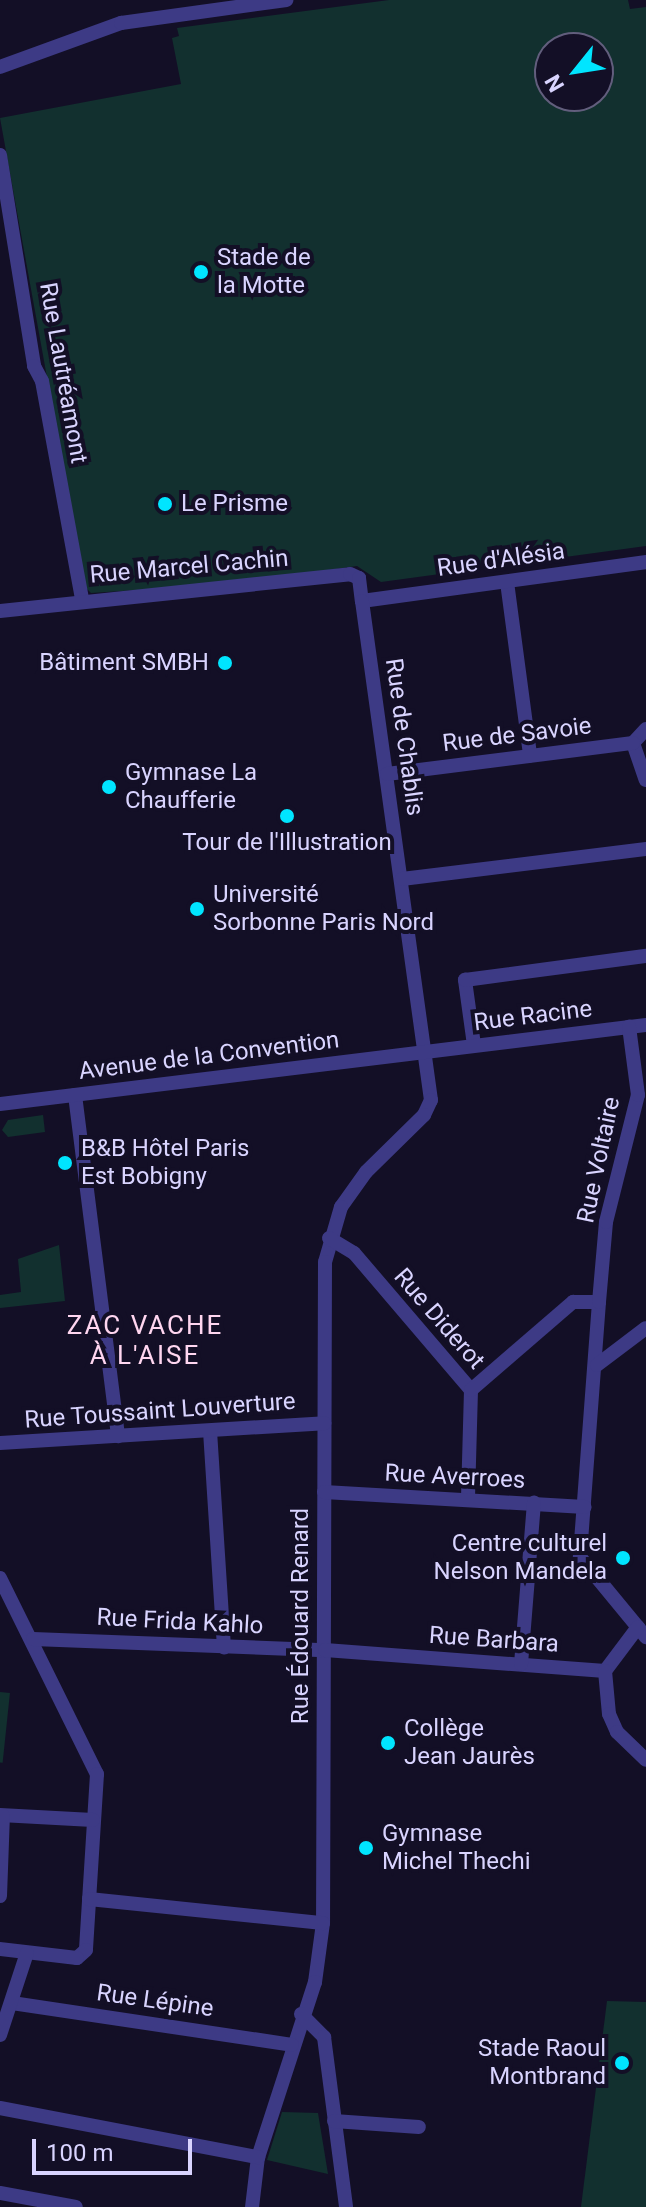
<!DOCTYPE html>
<meta charset="utf-8">
<style>
body{margin:0}
#map{position:relative;width:646px;height:2207px;overflow:hidden;background:#130f26;font-family:Roboto,sans-serif}
div>[style]{position:absolute}
.green>*{inset:0;background:#12302f;transform-origin:0 0}
.minor>*{height:14px;margin:-7px;padding:0 7px;transform-origin:7px;border-radius:7px;background:#3d3a85}
.dots>*{width:22px;height:22px;translate:-50% -50%;box-sizing:border-box;border:4px solid #130f26;border-radius:50%}
span{translate:-50% -50%;white-space:nowrap;text-align:center;line-height:1.15;-webkit-text-stroke:8px #130f26;paint-order:stroke}
.poi-label{font-size:24px;color:#d9d4ff}
.left{translate:0 -50%;text-align:left}
.right{translate:-100% -50%;text-align:right}
.street-label{font-size:24px;color:#d9d4ff}
.neighbourhood-label{font-size:26px;color:#ffd6f0;letter-spacing:2px}
.north{position:absolute;left:534px;top:32px;width:80px;height:80px;box-sizing:border-box;background:#130f26;border:2px solid #625e7d;border-radius:50%;rotate:240deg;font-size:22px;font-weight:700;line-height:32px;text-align:center;color:#d9d4ff}
.north::after{content:'';display:block;margin:auto;width:28px;height:36px;background:#00e5ff;clip-path:polygon(50% 0,100% 100%,50% 72%,0 100%)}
.scale{position:absolute;left:32px;top:2139px;width:160px;height:36px;box-sizing:border-box;border:4px solid #d9d4ff;border-top:0;padding-left:10px;font-size:24px;line-height:28px;white-space:nowrap;color:#d9d4ff;-webkit-text-stroke:6px #130f26;paint-order:stroke}
</style>
<div id="map">
<div class="green">
<i style="clip-path:polygon(evenodd,389px 0,628px 0,630px 9px,646px 7px,646px 546px,381px 582px,357px 566px,231px 584px,91px 593px,85px 587px,0 118px,181px 84px,172px 38px,179px 36px,177px 28px,389px 0,550px 48px,598px 48px,598px 96px,550px 96px,550px 48px)"></i>
<i style="clip-path:polygon(43px 1115px,45px 1132px,8px 1137px,2px 1130px,8px 1120px)"></i>
<i style="clip-path:polygon(59px 1245px,65px 1301px,0 1308px,0 1295px,21px 1292px,18px 1259px)"></i>
<i style="left:0;top:1692px;width:10px;height:70px;rotate:6deg"></i>
<i style="clip-path:polygon(607px 2001px,646px 2002px,646px 2207px,581px 2207px)"></i>
<i style="clip-path:polygon(282px 2112px,318px 2113px,328px 2174px,267px 2160px)"></i>
</div>
<div class="minor">
<i style="left:0;top:67px;width:129px;rotate:-20deg"></i>
<i style="left:121px;top:23px;width:167px;rotate:-7.9deg"></i>
<i style="left:0;top:155px;width:214px;rotate:80.8deg"></i>
<i style="left:34px;top:366px;width:17px;rotate:62deg"></i>
<i style="left:42px;top:381px;width:222px;rotate:79.6deg"></i>
<i style="left:507px;top:582px;width:175px;rotate:82.4deg"></i>
<i style="left:362px;top:601px;width:287px;rotate:-7.8deg"></i>
<i style="left:0;top:611px;width:352px;rotate:-6deg"></i>
<i style="left:350px;top:574px;width:10px;rotate:24deg"></i>
<i style="left:359px;top:578px;width:23px;rotate:83deg"></i>
<i style="left:362px;top:601px;width:504px;rotate:82.13deg"></i>
<i style="left:431px;top:1100px;width:17px;rotate:115deg"></i>
<i style="left:424px;top:1115px;width:81px;rotate:135.5deg"></i>
<i style="left:366px;top:1172px;width:43px;rotate:125.5deg"></i>
<i style="left:341px;top:1207px;width:57px;rotate:106.2deg"></i>
<i style="left:325px;top:1262px;width:661px;rotate:90.17deg"></i>
<i style="left:323px;top:1923px;width:60px;rotate:97.7deg"></i>
<i style="left:315px;top:1982px;width:184px;rotate:108deg"></i>
<i style="left:258px;top:2157px;width:50px;rotate:96.8deg"></i>
<i style="left:633px;top:743px;width:39px;rotate:71deg"></i>
<i style="left:633px;top:743px;width:19px;rotate:-47deg"></i>
<i style="left:387px;top:774px;width:248px;rotate:-7.2deg"></i>
<i style="left:402px;top:879px;width:246px;rotate:-7deg"></i>
<i style="left:474px;top:1045px;width:66px;rotate:-97.9deg"></i>
<i style="left:465px;top:980px;width:183px;rotate:-7.6deg"></i>
<i style="left:75px;top:1095px;width:344px;rotate:82.8deg"></i>
<i style="left:0;top:1104px;width:651px;rotate:-6.97deg"></i>
<i style="left:329px;top:1238px;width:29px;rotate:31deg"></i>
<i style="left:354px;top:1253px;width:180px;rotate:49.5deg"></i>
<i style="left:471px;top:1390px;width:109px;rotate:91.6deg"></i>
<i style="left:599px;top:1302px;width:256px;rotate:94.3deg"></i>
<i style="left:580px;top:1557px;width:104px;rotate:50.5deg"></i>
<i style="left:597px;top:1365px;width:61px;rotate:-37.1deg"></i>
<i style="left:471px;top:1390px;width:135px;rotate:-40.8deg"></i>
<i style="left:573px;top:1302px;width:26px"></i>
<i style="left:599px;top:1302px;width:80px;rotate:-85deg"></i>
<i style="left:606px;top:1222px;width:131px;rotate:-75.9deg"></i>
<i style="left:638px;top:1095px;width:69px;rotate:-97.5deg"></i>
<i style="left:210px;top:1431px;width:217px;rotate:86.3deg"></i>
<i style="left:0;top:1443px;width:325px;rotate:-3.5deg"></i>
<i style="left:324px;top:1492px;width:261px;rotate:3.3deg"></i>
<i style="left:0;top:1578px;width:219px;rotate:63.7deg"></i>
<i style="left:97px;top:1774px;width:176px;rotate:93.6deg"></i>
<i style="left:86px;top:1950px;width:12px;rotate:138deg"></i>
<i style="left:77px;top:1958px;width:78px;rotate:-173.3deg"></i>
<i style="left:33px;top:1639px;width:292px;rotate:2.2deg"></i>
<i style="left:325px;top:1650px;width:281px;rotate:4.3deg"></i>
<i style="left:605px;top:1671px;width:55px;rotate:-53.1deg"></i>
<i style="left:521px;top:1664px;width:162px;rotate:-85.4deg"></i>
<i style="left:605px;top:1671px;width:43px;rotate:84.7deg"></i>
<i style="left:609px;top:1714px;width:20px;rotate:66deg"></i>
<i style="left:617px;top:1732px;width:40px;rotate:44deg"></i>
<i style="left:0;top:1815px;width:93px;rotate:3.1deg"></i>
<i style="left:0;top:1896px;width:80px;rotate:-87.9deg"></i>
<i style="left:89px;top:1899px;width:235px;rotate:5.9deg"></i>
<i style="left:12px;top:2003px;width:283px;rotate:8.5deg"></i>
<i style="left:301px;top:2014px;width:33px;rotate:45deg"></i>
<i style="left:324px;top:2037px;width:171px;rotate:82.6deg"></i>
<i style="left:0;top:2035px;width:86px;rotate:-71.8deg"></i>
<i style="left:0;top:2108px;width:263px;rotate:10.8deg"></i>
<i style="left:334px;top:2121px;width:85px;rotate:4deg"></i>
<i style="left:0;top:2193px;width:77px;rotate:10.4deg"></i>
</div>
<div class="dots">
<i style="left:201px;top:272px;background:#00e5ff"></i>
<i style="left:165px;top:504px;background:#00e5ff"></i>
<i style="left:225px;top:663px;background:#00e5ff"></i>
<i style="left:109px;top:787px;background:#00e5ff"></i>
<i style="left:287px;top:816px;background:#00e5ff"></i>
<i style="left:197px;top:909px;background:#00e5ff"></i>
<i style="left:65px;top:1163px;background:#00e5ff"></i>
<i style="left:623px;top:1558px;background:#00e5ff"></i>
<i style="left:388px;top:1743px;background:#00e5ff"></i>
<i style="left:366px;top:1848px;background:#00e5ff"></i>
<i style="left:622px;top:2063px;background:#00e5ff"></i>
</div>
<div class="poi-label">
<span class="left" style="left:217px;top:272px">Stade de<br>la Motte</span>
<span class="left" style="left:181px;top:504px">Le Prisme</span>
<span class="right" style="left:209px;top:663px">Bâtiment SMBH</span>
<span class="left" style="left:125px;top:787px">Gymnase La<br>Chaufferie</span>
<span style="left:287px;top:843px">Tour de l'Illustration</span>
<span class="left" style="left:213px;top:909px">Université<br>Sorbonne Paris Nord</span>
<span class="left" style="left:81px;top:1163px">B&amp;B Hôtel Paris<br>Est Bobigny</span>
<span class="right" style="left:607px;top:1558px">Centre culturel<br>Nelson Mandela</span>
<span class="left" style="left:404px;top:1743px">Collège<br>Jean Jaurès</span>
<span class="left" style="left:382px;top:1848px">Gymnase<br>Michel Thechi</span>
<span class="right" style="left:606px;top:2063px">Stade Raoul<br>Montbrand</span>
</div>
<div class="street-label">
<span style="left:63px;top:373px;rotate:80deg">Rue Lautréamont</span>
<span style="left:501px;top:560px;rotate:-8deg">Rue d'Alésia</span>
<span style="left:189px;top:567px;rotate:-5deg">Rue Marcel Cachin</span>
<span style="left:517px;top:735px;rotate:-7deg">Rue de Savoie</span>
<span style="left:404px;top:737px;rotate:82deg">Rue de Chablis</span>
<span style="left:533px;top:1016px;rotate:-7deg">Rue Racine</span>
<span style="left:209px;top:1056px;rotate:-7deg">Avenue de la Convention</span>
<span style="left:599px;top:1160px;rotate:-78deg">Rue Voltaire</span>
<span style="left:439px;top:1319px;rotate:49deg">Rue Diderot</span>
<span style="left:160px;top:1411px;rotate:-4deg">Rue Toussaint Louverture</span>
<span style="left:455px;top:1477px;rotate:3deg">Rue Averroes</span>
<span style="left:301px;top:1616px;rotate:-90deg">Rue Édouard Renard</span>
<span style="left:180px;top:1622px;rotate:3deg">Rue Frida Kahlo</span>
<span style="left:494px;top:1640px;rotate:4deg">Rue Barbara</span>
<span style="left:155px;top:2001px;rotate:8deg">Rue Lépine</span>
</div>
<div class="neighbourhood-label">
<span style="left:145px;top:1341px">ZAC VACHE<br>À L'AISE</span>
</div>
<div class="north">N</div>
<div class="scale">100 m</div>
</div>
